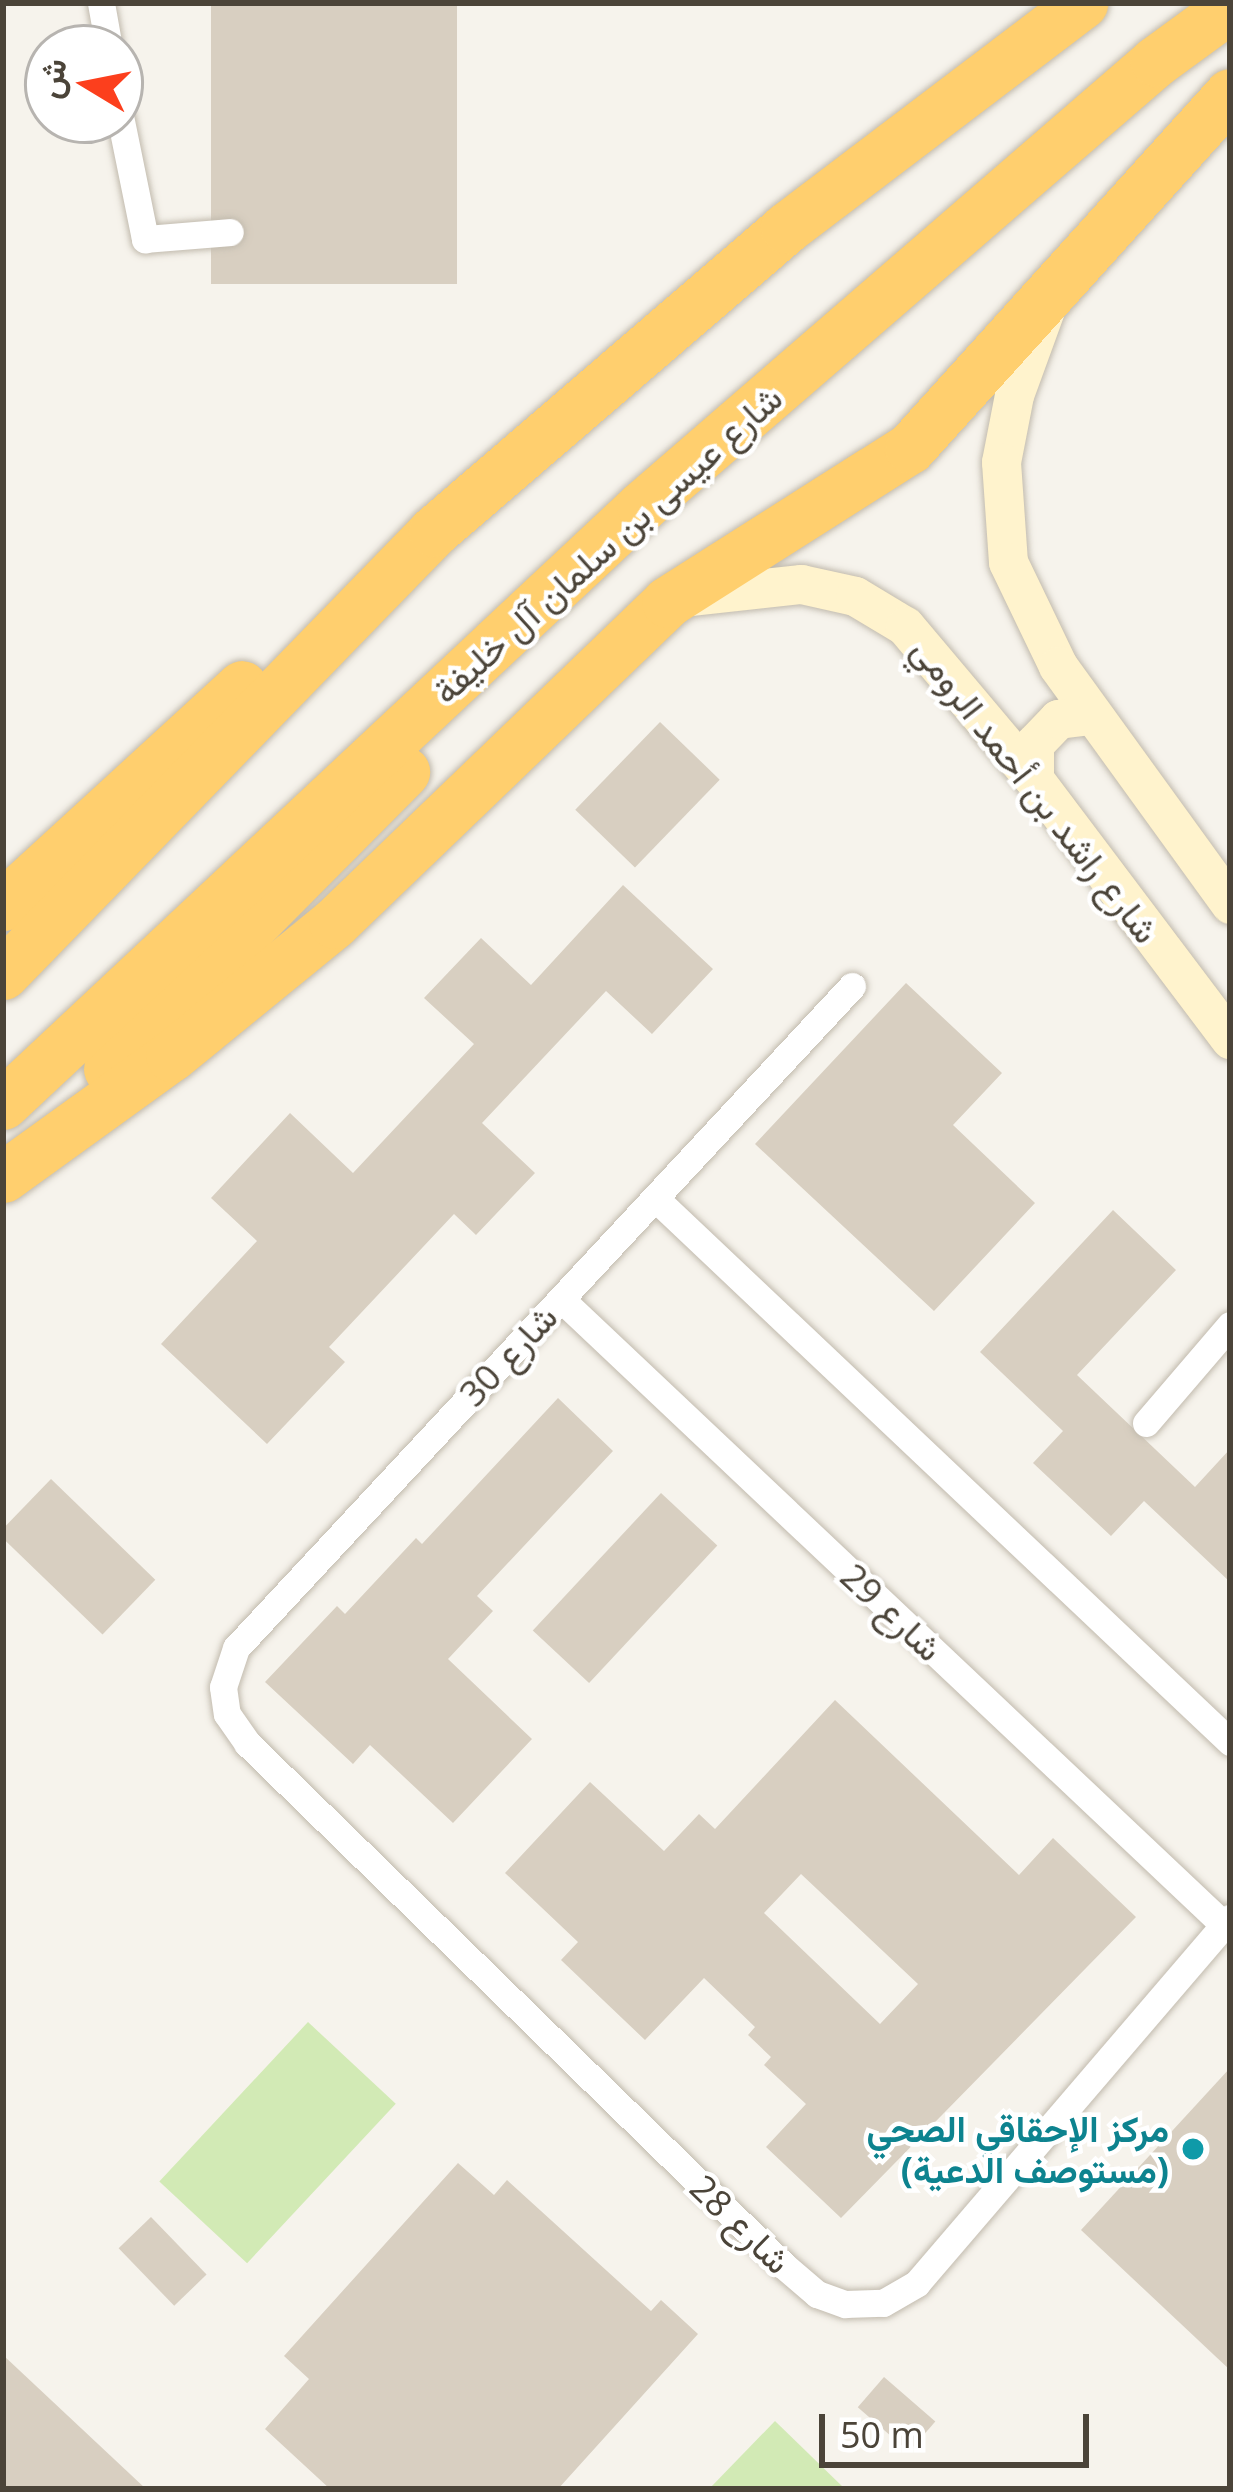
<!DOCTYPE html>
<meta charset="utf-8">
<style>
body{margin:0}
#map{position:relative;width:1233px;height:2492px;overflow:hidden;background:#f6f3ec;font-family:"Open Sans",Vazirmatn,sans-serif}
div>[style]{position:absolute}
.green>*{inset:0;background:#d2eab5;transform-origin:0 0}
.building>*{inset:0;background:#d8cfc1;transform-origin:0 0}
.roads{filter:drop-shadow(0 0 3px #c2bbae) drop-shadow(0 0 3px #c2bbae)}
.street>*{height:27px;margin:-13.5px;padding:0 13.5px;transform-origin:13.5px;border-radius:13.5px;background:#fff}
.secondary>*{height:39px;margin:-19.5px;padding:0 19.5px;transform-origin:19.5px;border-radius:19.5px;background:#fff3cd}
.highway>*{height:51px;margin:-25.5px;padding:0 25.5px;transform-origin:25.5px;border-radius:25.5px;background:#ffcf6e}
.dots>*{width:33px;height:33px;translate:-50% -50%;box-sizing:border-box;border:6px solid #fff;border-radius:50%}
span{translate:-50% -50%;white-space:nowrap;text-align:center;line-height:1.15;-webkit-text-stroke:9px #fff;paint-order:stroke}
.street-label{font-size:36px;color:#4b4439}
.culture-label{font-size:36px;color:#0d838f;font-weight:700}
.right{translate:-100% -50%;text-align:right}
.frame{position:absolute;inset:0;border:6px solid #4b4439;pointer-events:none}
.north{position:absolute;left:24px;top:24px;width:120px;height:120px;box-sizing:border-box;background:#fff;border:3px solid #b7b4b0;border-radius:50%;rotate:280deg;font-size:33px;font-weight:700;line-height:48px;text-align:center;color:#4b4439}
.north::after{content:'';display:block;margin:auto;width:42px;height:54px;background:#fc3f1d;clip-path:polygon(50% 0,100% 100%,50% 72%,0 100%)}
.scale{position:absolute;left:819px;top:2414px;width:270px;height:54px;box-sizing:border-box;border:6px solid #4b4439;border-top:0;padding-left:15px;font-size:36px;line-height:42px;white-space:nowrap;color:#4b4439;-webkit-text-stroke:9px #fff;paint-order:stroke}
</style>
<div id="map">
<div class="green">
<i style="left:308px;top:2022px;width:120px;height:218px;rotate:43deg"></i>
<i style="clip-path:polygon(775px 2421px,845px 2489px,709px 2489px)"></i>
</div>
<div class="building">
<i style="left:211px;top:3px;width:246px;height:281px"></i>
<i style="left:660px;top:722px;width:83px;height:122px;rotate:44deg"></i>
<i style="clip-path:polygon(623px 885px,713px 969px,652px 1034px,606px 991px,482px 1123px,535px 1173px,476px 1235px,454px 1214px,329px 1347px,345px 1362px,267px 1444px,161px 1344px,257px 1241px,211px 1198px,290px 1113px,353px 1173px,474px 1044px,424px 998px,481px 938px,531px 985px)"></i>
<i style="clip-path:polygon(906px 983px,1002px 1073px,953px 1125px,1035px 1203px,934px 1311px,755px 1144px)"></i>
<i style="clip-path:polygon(1113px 1210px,1176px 1270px,1077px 1375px,1195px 1487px,1230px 1449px,1230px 1582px,1144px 1501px,1111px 1536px,1033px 1463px,1063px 1431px,980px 1352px)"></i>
<i style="clip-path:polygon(558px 1398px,613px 1451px,477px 1596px,493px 1611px,448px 1659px,532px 1739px,453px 1823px,370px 1745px,353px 1764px,265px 1682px,337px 1606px,345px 1614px,416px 1538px,422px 1544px)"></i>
<i style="left:51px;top:1479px;width:145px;height:76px;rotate:44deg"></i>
<i style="left:661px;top:1493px;width:77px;height:188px;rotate:43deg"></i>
<i style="clip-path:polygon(evenodd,835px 1700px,1019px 1875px,1053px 1838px,1136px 1917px,841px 2218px,766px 2147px,806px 2104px,764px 2065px,771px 2057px,748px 2035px,755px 2027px,704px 1978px,645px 2040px,561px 1960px,578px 1942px,505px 1873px,590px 1782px,664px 1851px,699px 1814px,715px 1829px,835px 1700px,801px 1874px,918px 1984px,880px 2024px,764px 1913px,801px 1874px)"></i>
<i style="clip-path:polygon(1230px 2068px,1230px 2370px,1081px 2230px)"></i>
<i style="clip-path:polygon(458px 2163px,494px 2195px,507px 2180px,651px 2311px,661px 2300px,698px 2334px,558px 2489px,330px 2489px,265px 2429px,309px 2379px,284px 2356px)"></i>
<i style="left:151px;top:2217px;width:80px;height:45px;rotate:46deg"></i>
<i style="clip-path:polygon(3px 2355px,146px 2489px,3px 2489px)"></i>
<i style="left:884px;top:2377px;width:68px;height:40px;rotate:41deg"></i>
</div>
<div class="roads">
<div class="street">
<i style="left:101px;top:3px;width:46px;rotate:79.9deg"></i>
<i style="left:120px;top:116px;width:126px;rotate:78.5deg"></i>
<i style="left:145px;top:239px;width:85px;rotate:-4.7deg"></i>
<i style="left:852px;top:986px;width:904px;rotate:132.94deg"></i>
<i style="left:236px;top:1648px;width:41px;rotate:108.4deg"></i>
<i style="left:223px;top:1687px;width:27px;rotate:82deg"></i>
<i style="left:227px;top:1714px;width:35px;rotate:55deg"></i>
<i style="left:247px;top:1743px;width:748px;rotate:44.24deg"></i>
<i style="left:783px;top:2265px;width:45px;rotate:40.5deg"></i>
<i style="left:817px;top:2294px;width:30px;rotate:20deg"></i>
<i style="left:845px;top:2304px;width:38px;rotate:-2deg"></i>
<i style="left:883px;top:2303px;width:39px;rotate:-30deg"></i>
<i style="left:917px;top:2283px;width:481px;rotate:-49.4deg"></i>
<i style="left:655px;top:1198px;width:792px;rotate:43.41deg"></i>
<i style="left:561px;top:1299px;width:912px;rotate:43.36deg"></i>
<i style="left:1146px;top:1423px;width:129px;rotate:-49.4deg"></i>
</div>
<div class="secondary">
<i style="left:1046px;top:307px;width:94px;rotate:110deg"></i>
<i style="left:1014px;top:395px;width:68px;rotate:101deg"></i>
<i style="left:1001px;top:462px;width:100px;rotate:86deg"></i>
<i style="left:1008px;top:562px;width:115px;rotate:64.3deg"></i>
<i style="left:1058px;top:666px;width:294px;rotate:54.1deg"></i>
<i style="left:690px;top:596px;width:112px;rotate:-6.2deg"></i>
<i style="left:801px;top:584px;width:55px;rotate:12.5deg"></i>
<i style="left:855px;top:596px;width:58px;rotate:31deg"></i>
<i style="left:905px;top:626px;width:200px;rotate:49.9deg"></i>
<i style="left:1034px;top:779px;width:326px;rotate:53deg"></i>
<i style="left:1034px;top:779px;width:35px;rotate:-90deg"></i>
<i style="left:1034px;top:744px;width:35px;rotate:-46deg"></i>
<i style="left:1058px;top:719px;width:35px;rotate:-7deg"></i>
</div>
<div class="highway">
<i style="left:3px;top:905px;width:324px;rotate:-42.5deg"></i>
<i style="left:3px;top:974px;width:618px;rotate:-45.79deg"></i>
<i style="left:434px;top:531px;width:464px;rotate:-40.7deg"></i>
<i style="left:786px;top:228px;width:372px;rotate:-37.2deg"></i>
<i style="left:109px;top:1069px;width:419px;rotate:-45.2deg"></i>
<i style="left:3px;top:1104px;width:875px;rotate:-43.1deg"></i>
<i style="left:642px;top:506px;width:680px;rotate:-40.88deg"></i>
<i style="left:1156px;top:61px;width:92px;rotate:-36.1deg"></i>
<i style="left:3px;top:1177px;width:207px;rotate:-35.8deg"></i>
<i style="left:171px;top:1056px;width:210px;rotate:-39.2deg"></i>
<i style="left:334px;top:923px;width:463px;rotate:-43.9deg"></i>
<i style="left:667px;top:602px;width:288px;rotate:-32.4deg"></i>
<i style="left:910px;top:448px;width:477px;rotate:-47.9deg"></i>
</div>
</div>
<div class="dots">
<i style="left:1193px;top:2149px;background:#0f9aa8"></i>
</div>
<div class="street-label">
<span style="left:607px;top:544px;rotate:-42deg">شارع عيسى بن سلمان آل خليفة</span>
<span style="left:1036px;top:790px;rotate:52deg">شارع راشد بن أحمد الرومي</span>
<span style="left:508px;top:1355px;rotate:-47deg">شارع 30</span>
<span style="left:892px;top:1612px;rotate:43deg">شارع 29</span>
<span style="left:741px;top:2224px;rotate:44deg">شارع 28</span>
</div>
<div class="culture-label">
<span class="right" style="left:1169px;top:2149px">مركز الإحقاقي الصحي<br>(مستوصف الدعية)</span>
</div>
<div class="frame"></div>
<div class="north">ش</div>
<div class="scale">50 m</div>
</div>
